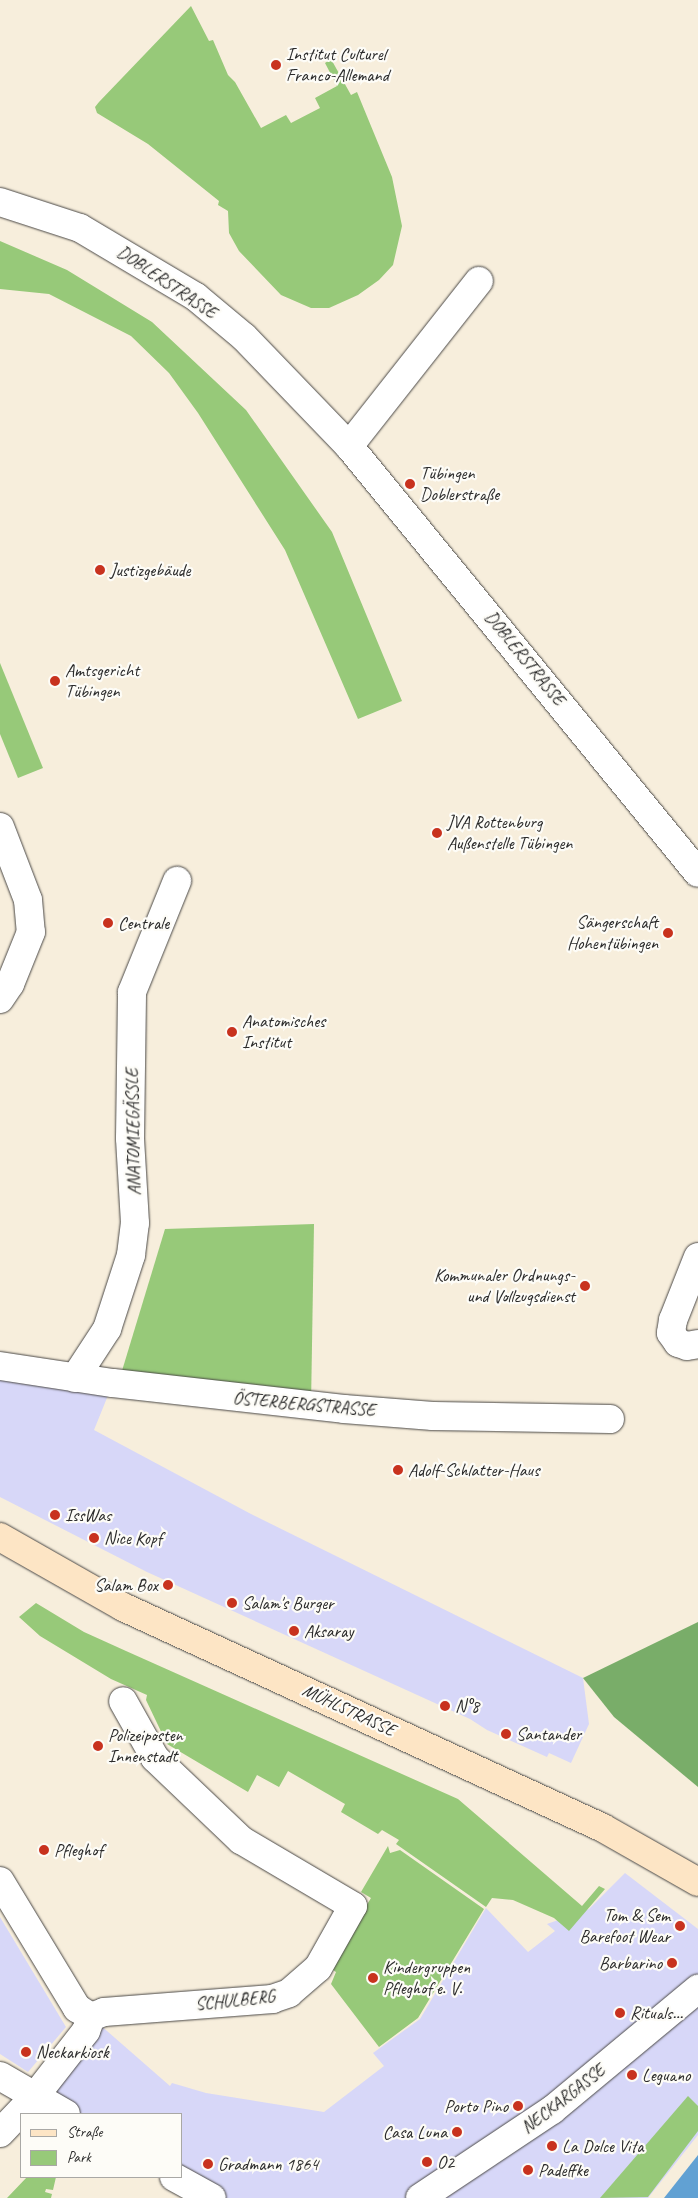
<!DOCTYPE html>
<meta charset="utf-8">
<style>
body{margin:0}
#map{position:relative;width:698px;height:2198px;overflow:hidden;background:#f7eedc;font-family:Caveat,sans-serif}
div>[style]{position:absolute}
.built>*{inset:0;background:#d7d7f8}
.green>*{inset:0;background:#97c979}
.forest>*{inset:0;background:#79ad69}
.water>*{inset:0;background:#61a1d3}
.roads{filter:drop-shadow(0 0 1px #4a4846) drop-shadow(0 0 1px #4a4846)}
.street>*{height:28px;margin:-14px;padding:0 14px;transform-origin:14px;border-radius:14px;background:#fff}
.secondary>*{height:28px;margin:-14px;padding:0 14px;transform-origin:14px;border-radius:14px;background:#fde5c5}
.dots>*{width:14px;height:14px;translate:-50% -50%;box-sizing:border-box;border:2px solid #fdfcf7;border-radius:50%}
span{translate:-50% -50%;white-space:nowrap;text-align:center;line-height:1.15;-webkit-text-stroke:4.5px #fdfcf7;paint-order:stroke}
.poi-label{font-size:18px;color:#2b2b2b}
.left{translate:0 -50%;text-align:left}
.right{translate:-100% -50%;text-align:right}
.street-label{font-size:18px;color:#2b2b2b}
.legend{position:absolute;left:20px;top:2113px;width:162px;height:65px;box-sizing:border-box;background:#fdfcf7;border:1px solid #a9a8a5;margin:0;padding:6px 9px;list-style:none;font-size:15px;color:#2b2b2b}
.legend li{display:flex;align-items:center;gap:10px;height:25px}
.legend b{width:25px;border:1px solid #a9a8a5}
</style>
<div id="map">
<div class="built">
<i style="clip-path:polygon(0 1366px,113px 1383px,94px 1430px,251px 1514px,583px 1678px,589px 1724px,571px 1763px,549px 1753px,547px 1757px,487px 1730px,470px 1719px,147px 1572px,0 1497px)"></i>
<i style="clip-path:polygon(625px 1873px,698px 1929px,698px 2135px,648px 2198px,212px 2198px,181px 2177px,181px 2114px,66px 2114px,36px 2095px,91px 2017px,170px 2086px,172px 2083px,206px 2093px,324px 2112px,384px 2066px,373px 2053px,420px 2019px,486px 1908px,528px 1952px,555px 1931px,547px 1924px,589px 1909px)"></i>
<i style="clip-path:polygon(0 1917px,66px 2027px,28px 2072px,0 2054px)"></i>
</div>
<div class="green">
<i style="clip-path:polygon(191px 6px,209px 41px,213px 40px,228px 75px,235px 82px,261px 128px,286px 115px,291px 123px,320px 108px,315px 98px,337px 86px,325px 63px,331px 59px,351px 95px,357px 92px,392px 177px,402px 226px,393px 265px,379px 280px,358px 295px,329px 308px,311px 308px,281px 295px,239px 251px,229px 233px,228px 211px,218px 205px,219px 201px,148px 144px,97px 113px,95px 107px,99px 102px)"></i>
<i style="clip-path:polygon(0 241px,67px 270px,152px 322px,246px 410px,332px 532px,402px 701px,358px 719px,285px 550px,198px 413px,169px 373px,131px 336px,49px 294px,0 289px)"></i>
<i style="clip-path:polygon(0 663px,43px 768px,18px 778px,0 734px)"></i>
<i style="clip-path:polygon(314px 1224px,311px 1406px,118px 1384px,165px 1229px)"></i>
<i style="clip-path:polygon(36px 1603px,84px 1632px,126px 1651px,458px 1799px,582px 1906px,599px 1886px,605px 1889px,569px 1931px,554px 1918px,513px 1900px,492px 1898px,486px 1907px,396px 1844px,399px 1840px,382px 1830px,378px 1834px,341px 1812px,345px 1804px,288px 1771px,279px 1787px,257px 1775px,248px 1792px,167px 1744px,146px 1700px,147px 1695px,111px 1679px,40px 1636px,19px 1617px)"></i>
<i style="clip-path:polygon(388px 1846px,390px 1853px,400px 1850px,484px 1909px,418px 2018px,379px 2047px,331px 1984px,336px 1972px,329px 1967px,371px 1898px,361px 1892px)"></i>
<i style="clip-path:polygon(688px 2096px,698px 2106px,698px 2131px,648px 2197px,600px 2198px)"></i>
<i style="clip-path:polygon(27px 2177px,56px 2177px,53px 2190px,46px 2189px,45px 2192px,52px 2194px,51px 2198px,7px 2198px)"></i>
</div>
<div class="forest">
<i style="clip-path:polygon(698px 1622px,698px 1787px,614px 1717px,583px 1678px)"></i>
</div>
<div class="water">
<i style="clip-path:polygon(698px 2155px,698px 2198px,664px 2198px)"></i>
</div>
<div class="roads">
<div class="street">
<i style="left:0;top:202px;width:84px;rotate:18deg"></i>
<i style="left:80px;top:228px;width:135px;rotate:30.7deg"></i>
<i style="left:196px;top:297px;width:62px;rotate:39.8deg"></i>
<i style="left:244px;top:337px;width:151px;rotate:46.1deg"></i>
<i style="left:349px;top:446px;width:551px;rotate:50.74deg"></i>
<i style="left:349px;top:446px;width:210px;rotate:-51.8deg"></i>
<i style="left:0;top:827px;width:78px;rotate:69deg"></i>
<i style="left:28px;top:900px;width:32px;rotate:85deg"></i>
<i style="left:31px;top:932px;width:56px;rotate:112deg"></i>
<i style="left:10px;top:984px;width:18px;rotate:124deg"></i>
<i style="left:698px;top:1257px;width:68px;rotate:111.6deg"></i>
<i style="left:673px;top:1320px;width:13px;rotate:99deg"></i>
<i style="left:671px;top:1333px;width:12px;rotate:55deg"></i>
<i style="left:678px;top:1343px;width:9px;rotate:18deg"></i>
<i style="left:687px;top:1346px;width:11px;rotate:-10deg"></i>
<i style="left:0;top:1366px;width:114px;rotate:8.6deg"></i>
<i style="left:113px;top:1383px;width:232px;rotate:6.4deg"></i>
<i style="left:344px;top:1409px;width:89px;rotate:4.5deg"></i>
<i style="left:433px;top:1416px;width:177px;rotate:1deg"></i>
<i style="left:75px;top:1378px;width:59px;rotate:-56.9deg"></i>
<i style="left:107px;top:1329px;width:78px;rotate:-72deg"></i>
<i style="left:131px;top:1255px;width:32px;rotate:-83deg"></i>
<i style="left:135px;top:1223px;width:85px;rotate:-93.4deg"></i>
<i style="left:130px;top:1138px;width:146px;rotate:-89.2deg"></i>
<i style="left:132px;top:992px;width:120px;rotate:-67.9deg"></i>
<i style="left:0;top:1881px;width:149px;rotate:58.8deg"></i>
<i style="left:77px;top:2008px;width:17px;rotate:33deg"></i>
<i style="left:91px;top:2017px;width:14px;rotate:-21deg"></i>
<i style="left:104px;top:2012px;width:169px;rotate:-4.4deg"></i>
<i style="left:272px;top:1999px;width:18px;rotate:-19deg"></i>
<i style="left:289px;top:1993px;width:38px;rotate:-41deg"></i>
<i style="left:318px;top:1968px;width:71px;rotate:-60.6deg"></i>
<i style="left:353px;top:1906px;width:130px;rotate:-149.5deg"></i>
<i style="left:241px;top:1840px;width:119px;rotate:-136.4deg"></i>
<i style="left:155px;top:1758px;width:65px;rotate:-119.3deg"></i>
<i style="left:0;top:2076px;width:76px;rotate:29.9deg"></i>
<i style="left:0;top:2133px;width:52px;rotate:-46.5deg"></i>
<i style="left:36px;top:2095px;width:81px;rotate:-52deg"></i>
<i style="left:86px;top:2031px;width:15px;rotate:-70deg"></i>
<i style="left:174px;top:2177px;width:43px;rotate:28.9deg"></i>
<i style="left:420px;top:2198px;width:159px;rotate:-33.7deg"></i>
<i style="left:552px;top:2110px;width:190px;rotate:-39.7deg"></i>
</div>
<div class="secondary">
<i style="left:0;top:1537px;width:142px;rotate:29.6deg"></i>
<i style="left:123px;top:1607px;width:528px;rotate:24.72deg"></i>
<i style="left:603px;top:1828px;width:109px;rotate:29.6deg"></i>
</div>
</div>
<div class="dots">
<i style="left:276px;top:65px;background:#c8321e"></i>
<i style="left:410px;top:484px;background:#c8321e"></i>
<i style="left:100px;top:570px;background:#c8321e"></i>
<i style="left:55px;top:681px;background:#c8321e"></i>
<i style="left:437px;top:833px;background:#c8321e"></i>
<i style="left:108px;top:923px;background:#c8321e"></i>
<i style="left:668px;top:933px;background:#c8321e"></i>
<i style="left:232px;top:1032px;background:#c8321e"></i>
<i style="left:585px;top:1286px;background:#c8321e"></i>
<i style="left:398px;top:1470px;background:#c8321e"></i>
<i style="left:55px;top:1515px;background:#c8321e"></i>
<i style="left:94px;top:1538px;background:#c8321e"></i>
<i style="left:168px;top:1585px;background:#c8321e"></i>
<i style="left:232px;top:1603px;background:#c8321e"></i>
<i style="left:294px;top:1631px;background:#c8321e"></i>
<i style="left:445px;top:1706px;background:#c8321e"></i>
<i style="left:506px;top:1734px;background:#c8321e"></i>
<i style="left:98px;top:1746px;background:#c8321e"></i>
<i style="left:44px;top:1850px;background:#c8321e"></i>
<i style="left:680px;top:1926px;background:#c8321e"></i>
<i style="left:672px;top:1963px;background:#c8321e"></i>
<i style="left:373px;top:1978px;background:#c8321e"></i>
<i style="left:620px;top:2013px;background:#c8321e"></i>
<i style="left:26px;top:2052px;background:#c8321e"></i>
<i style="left:632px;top:2075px;background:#c8321e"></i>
<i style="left:518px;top:2106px;background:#c8321e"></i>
<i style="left:457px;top:2132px;background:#c8321e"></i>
<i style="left:552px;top:2146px;background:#c8321e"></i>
<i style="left:427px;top:2162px;background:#c8321e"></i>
<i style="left:208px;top:2164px;background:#c8321e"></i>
<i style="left:528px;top:2170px;background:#c8321e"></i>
</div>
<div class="poi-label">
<span class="left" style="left:286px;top:65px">Institut Culturel<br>Franco-Allemand</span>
<span class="left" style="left:420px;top:484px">Tübingen<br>Doblerstraße</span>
<span class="left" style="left:110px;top:570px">Justizgebäude</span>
<span class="left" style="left:65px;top:681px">Amtsgericht<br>Tübingen</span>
<span class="left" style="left:447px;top:833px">JVA Rottenburg<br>Außenstelle Tübingen</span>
<span class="left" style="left:118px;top:923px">Centrale</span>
<span class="right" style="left:658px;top:933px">Sängerschaft<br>Hohentübingen</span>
<span class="left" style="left:242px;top:1032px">Anatomisches<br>Institut</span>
<span class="right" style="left:575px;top:1286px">Kommunaler Ordnungs-<br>und Vollzugsdienst</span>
<span class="left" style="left:408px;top:1470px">Adolf-Schlatter-Haus</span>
<span class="left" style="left:65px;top:1515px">IssWas</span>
<span class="left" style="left:104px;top:1538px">Nice Kopf</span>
<span class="right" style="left:158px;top:1585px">Salam Box</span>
<span class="left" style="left:242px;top:1603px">Salam's Burger</span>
<span class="left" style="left:304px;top:1631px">Aksaray</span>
<span class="left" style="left:455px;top:1706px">N°8</span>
<span class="left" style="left:516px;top:1734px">Santander</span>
<span class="left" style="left:108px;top:1746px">Polizeiposten<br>Innenstadt</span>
<span class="left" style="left:54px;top:1850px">Pfleghof</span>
<span class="right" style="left:670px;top:1926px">Tom &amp; Sem<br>Barefoot Wear</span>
<span class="right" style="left:662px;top:1963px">Barbarino</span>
<span class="left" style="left:383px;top:1978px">Kindergruppen<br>Pfleghof e. V.</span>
<span class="left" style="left:630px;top:2013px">Rituals...</span>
<span class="left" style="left:36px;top:2052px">Neckarkiosk</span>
<span class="left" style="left:642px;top:2075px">Leguano</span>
<span class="right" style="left:508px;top:2106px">Porto Pino</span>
<span class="right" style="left:447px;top:2132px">Casa Luna</span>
<span class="left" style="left:562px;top:2146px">La Dolce Vita</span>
<span class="left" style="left:437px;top:2162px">O2</span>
<span class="left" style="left:218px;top:2164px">Gradmann 1864</span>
<span class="left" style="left:538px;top:2170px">Padeffke</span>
</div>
<div class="street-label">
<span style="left:167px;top:282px;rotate:34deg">DOBLERSTRASSE</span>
<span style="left:525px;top:658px;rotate:51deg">DOBLERSTRASSE</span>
<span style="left:133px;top:1132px;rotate:-91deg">ANATOMIEGÄSSLE</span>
<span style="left:304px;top:1404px;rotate:5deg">ÖSTERBERGSTRASSE</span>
<span style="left:349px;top:1710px;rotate:25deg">MÜHLSTRASSE</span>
<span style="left:235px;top:2000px;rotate:-6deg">SCHULBERG</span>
<span style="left:563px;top:2099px;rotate:-38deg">NECKARGASSE</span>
</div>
<ul class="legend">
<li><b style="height:6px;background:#fde5c5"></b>Straße</li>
<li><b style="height:14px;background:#97c979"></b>Park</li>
</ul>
</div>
